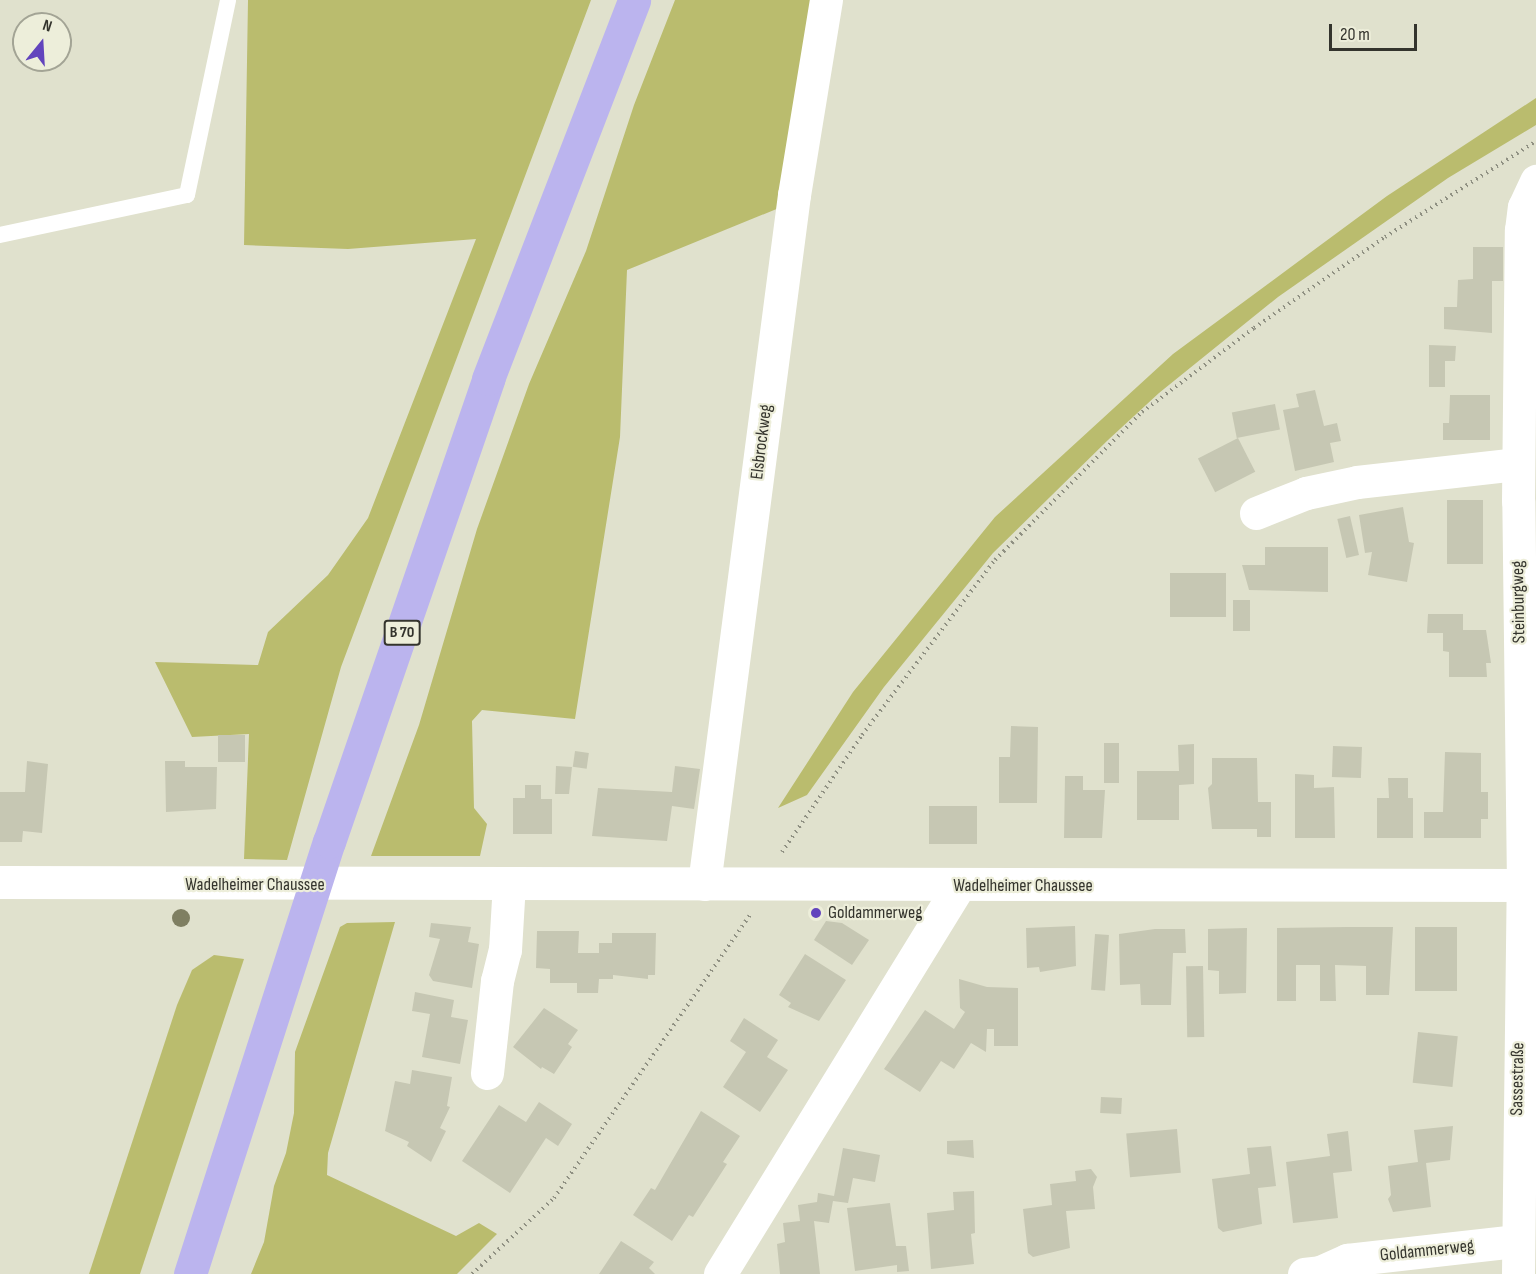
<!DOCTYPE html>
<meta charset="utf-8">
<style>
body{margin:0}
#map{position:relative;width:1536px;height:1274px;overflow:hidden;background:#e0e1cd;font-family:"Sofia Sans Condensed",sans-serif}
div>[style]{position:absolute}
.green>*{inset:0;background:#babc6e}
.building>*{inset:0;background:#c6c7b3;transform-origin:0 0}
.path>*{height:4px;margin-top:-2px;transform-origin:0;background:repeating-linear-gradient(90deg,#8f9082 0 1.5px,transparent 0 6px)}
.service>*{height:16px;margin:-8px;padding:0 8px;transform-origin:8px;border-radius:8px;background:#fff}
.minor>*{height:33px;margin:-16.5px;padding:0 16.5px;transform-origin:16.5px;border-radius:16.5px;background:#fff}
.trunk>*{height:33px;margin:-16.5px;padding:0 16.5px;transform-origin:16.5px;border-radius:16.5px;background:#bbb4ee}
.trees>*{width:18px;height:18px;margin:-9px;border-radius:50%;background:#7f7f62}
.dots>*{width:16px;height:16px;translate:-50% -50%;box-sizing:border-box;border:3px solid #edeeda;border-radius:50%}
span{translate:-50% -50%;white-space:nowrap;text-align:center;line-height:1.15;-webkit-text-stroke:4.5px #edeeda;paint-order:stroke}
.shield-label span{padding:2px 4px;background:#edeeda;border:2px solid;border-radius:4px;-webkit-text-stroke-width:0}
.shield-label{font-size:16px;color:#34342d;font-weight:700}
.street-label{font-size:18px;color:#34342d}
.poi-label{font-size:18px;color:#34342d}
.left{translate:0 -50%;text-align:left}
.north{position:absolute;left:12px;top:12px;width:60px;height:60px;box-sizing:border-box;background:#edeeda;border:2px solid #a3a495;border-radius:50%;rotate:18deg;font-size:16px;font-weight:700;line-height:24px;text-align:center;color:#34342d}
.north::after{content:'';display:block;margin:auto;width:21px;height:27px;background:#6244bd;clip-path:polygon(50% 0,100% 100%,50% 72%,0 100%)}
.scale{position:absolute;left:1329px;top:24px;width:88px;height:27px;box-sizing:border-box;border:3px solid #34342d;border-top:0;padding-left:8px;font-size:18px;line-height:21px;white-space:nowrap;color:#34342d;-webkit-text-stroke:4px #edeeda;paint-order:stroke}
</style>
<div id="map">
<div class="green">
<i style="clip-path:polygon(248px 0,591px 0,341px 667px,287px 860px,244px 859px,249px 734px,192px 737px,155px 662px,258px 665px,268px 632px,328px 575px,368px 518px,476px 239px,348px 249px,244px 245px)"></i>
<i style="clip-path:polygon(675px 0,813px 0,779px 208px,627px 270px,620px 437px,575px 719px,482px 710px,472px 721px,474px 808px,487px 824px,480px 856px,371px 856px,419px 725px,477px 529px,529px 384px,586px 251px,634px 105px)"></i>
<i style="clip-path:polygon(1536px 98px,1536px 125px,1448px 178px,1278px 297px,1159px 393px,1108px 440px,993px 553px,884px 687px,807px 795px,778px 808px,853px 692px,995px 517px,1173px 354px,1387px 196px)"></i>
<i style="clip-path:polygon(395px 922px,328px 1153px,327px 1175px,456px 1236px,479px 1223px,497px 1234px,457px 1274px,251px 1274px,264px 1242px,274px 1186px,286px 1153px,294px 1113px,295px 1052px,340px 927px,347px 923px)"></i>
<i style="clip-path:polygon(214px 955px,244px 959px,140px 1274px,89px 1274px,177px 1005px,192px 970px)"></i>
</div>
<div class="building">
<i style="clip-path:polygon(1473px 247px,1503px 247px,1503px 281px,1492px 281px,1492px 333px,1444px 329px,1444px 307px,1457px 307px,1458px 280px,1473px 279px)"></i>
<i style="clip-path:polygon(1429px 345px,1456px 346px,1455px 361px,1445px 361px,1445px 387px,1429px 387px)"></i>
<i style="clip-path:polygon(1315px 390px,1324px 426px,1337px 423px,1341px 441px,1330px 443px,1334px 462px,1295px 471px,1283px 410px,1299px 407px,1296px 394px)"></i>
<i style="clip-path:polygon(1450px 395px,1490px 395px,1490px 440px,1443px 440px,1443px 423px,1449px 423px)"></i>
<i style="left:1275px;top:404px;width:26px;height:44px;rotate:79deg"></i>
<i style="left:1238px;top:438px;width:38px;height:45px;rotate:63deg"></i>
<i style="left:1447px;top:500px;width:36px;height:64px"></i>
<i style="clip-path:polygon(1403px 507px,1409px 542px,1414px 543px,1407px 582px,1368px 575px,1372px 552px,1365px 553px,1359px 515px)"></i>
<i style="left:1350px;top:516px;width:40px;height:13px;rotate:77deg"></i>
<i style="clip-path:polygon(1265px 547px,1328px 547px,1328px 592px,1249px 590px,1242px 565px,1265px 565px)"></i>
<i style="left:1170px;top:573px;width:56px;height:44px"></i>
<i style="left:1233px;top:600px;width:17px;height:31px"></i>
<i style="clip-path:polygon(1428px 614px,1463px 614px,1463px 630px,1486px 630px,1491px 663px,1486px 663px,1487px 677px,1449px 677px,1449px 652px,1443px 651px,1443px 633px,1427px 633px)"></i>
<i style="clip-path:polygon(1011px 726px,1038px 727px,1037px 803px,999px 803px,999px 757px,1010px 757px)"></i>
<i style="left:218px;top:735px;width:27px;height:27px"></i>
<i style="left:1104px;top:743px;width:15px;height:40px"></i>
<i style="clip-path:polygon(1194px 744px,1194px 784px,1179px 785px,1179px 820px,1137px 820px,1137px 771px,1179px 771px,1178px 745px)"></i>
<i style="left:1333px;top:746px;width:29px;height:31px;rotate:2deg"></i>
<i style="left:575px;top:751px;width:14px;height:16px;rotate:8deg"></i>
<i style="clip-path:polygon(1445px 752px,1481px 753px,1481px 792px,1488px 792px,1488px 819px,1481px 819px,1481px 838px,1424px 838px,1424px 812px,1443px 812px)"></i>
<i style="clip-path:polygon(1212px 758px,1257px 758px,1258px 802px,1271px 802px,1271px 837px,1257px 837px,1257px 829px,1212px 829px,1208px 788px,1212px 784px)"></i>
<i style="clip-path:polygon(27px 761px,48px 764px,42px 833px,23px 831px,22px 842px,0 842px,0 792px,25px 792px)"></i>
<i style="clip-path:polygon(165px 761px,185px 761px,185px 767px,217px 767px,216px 809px,166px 812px)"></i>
<i style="clip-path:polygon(556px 766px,572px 767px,569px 794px,555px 794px)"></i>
<i style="clip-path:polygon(675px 766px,700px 769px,694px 809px,672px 806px,667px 841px,592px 836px,598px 788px,672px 792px)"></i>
<i style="clip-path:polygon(1295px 774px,1314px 775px,1314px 788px,1334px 787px,1335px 838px,1295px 838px)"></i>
<i style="clip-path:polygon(1065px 776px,1083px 776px,1083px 790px,1105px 790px,1102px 838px,1064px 838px)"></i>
<i style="clip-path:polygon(1388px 778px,1408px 778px,1408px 798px,1413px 798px,1413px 838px,1377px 838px,1377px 798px,1389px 798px)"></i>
<i style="clip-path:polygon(525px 785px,541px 785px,541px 799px,552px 799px,552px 834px,513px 834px,513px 798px,525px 798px)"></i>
<i style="left:929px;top:806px;width:48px;height:38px"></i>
<i style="clip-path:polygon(826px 921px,842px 923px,869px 940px,852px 965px,814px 940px)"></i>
<i style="clip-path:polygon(431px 923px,471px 927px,468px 942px,479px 944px,472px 988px,433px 981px,429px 975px,440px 939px,429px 937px)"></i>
<i style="clip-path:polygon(1075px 926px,1076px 966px,1040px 972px,1039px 967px,1027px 968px,1026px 928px)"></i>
<i style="clip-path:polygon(1347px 927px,1393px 927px,1389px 995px,1366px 995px,1366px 966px,1335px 965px,1336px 1001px,1320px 1001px,1320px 965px,1296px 965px,1296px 1001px,1277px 1001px,1277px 928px)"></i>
<i style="left:1415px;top:927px;width:42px;height:64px"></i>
<i style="clip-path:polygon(1247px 928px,1246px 993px,1219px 994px,1219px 971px,1208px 970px,1208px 929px)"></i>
<i style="clip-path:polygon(1155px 929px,1185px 929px,1186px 953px,1173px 953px,1171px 1005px,1141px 1005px,1140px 984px,1120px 985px,1119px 934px)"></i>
<i style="clip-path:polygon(537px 931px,579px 931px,578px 953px,599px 953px,599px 943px,612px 943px,612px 933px,656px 933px,655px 975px,648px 975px,648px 979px,613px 975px,613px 979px,599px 979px,598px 993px,577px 993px,577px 983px,550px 983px,550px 969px,536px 968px)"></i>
<i style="left:1095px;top:934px;width:14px;height:56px;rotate:4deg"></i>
<i style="clip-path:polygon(805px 954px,846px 980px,819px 1021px,788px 1007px,791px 1003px,779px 995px)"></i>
<i style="left:1203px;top:966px;width:71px;height:17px;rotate:89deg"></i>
<i style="clip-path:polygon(959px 979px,987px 987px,1018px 988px,1018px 1046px,994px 1046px,994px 1029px,987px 1029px,986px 1052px,971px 1043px,954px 1069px,941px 1061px,920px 1092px,884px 1069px,925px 1010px,954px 1029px,965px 1012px,960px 1008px)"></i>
<i style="clip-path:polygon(415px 992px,454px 1000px,451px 1017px,468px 1020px,460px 1064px,422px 1057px,430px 1014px,412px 1011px)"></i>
<i style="clip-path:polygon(544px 1008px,578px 1030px,568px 1044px,572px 1047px,554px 1074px,542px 1067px,541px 1069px,513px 1047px)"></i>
<i style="clip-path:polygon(744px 1018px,778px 1040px,767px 1057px,788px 1070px,760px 1112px,723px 1087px,746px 1052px,730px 1041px)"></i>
<i style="left:1418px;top:1032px;width:40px;height:51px;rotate:6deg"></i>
<i style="clip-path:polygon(412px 1070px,452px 1077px,447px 1106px,450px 1107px,440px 1128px,446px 1131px,431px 1162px,407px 1146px,409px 1142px,385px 1131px,395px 1081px,410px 1084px)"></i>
<i style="left:1101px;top:1097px;width:21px;height:16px;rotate:3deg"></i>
<i style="clip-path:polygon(539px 1102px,572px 1124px,558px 1146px,546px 1138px,510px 1193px,462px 1161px,499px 1105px,526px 1122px)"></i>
<i style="clip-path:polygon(701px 1111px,740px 1136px,723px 1162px,727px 1164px,693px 1217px,689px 1215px,672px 1241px,633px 1215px,651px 1188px,655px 1190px)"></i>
<i style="clip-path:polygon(1453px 1126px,1450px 1160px,1426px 1163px,1431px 1207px,1393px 1212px,1388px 1199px,1391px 1195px,1388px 1166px,1418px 1162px,1414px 1130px)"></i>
<i style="left:1177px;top:1129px;width:44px;height:51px;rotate:85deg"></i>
<i style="clip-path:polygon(1348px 1131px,1352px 1171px,1333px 1173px,1338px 1218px,1293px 1223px,1286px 1162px,1330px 1156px,1327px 1134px)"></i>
<i style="clip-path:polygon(973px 1140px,974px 1158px,947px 1154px,947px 1141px)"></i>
<i style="clip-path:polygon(1271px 1146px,1276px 1186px,1258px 1188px,1262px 1224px,1223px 1232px,1218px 1228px,1212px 1179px,1250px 1174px,1247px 1148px)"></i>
<i style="clip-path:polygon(843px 1148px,880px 1155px,875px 1182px,853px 1178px,848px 1203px,833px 1201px,829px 1223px,814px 1221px,820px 1274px,780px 1274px,777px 1244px,785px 1242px,783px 1223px,800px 1221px,798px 1205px,817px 1202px,818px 1193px,834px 1196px)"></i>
<i style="clip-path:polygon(1091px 1169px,1097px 1177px,1093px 1187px,1095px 1209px,1066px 1211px,1070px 1248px,1033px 1257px,1028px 1253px,1023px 1209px,1052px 1205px,1050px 1184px,1076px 1181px,1075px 1171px)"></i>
<i style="clip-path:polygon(974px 1191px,975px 1233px,971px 1234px,974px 1264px,931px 1269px,927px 1213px,954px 1210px,953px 1192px)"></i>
<i style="clip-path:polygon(890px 1203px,896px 1246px,906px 1246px,909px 1271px,897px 1272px,897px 1265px,855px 1271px,847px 1208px)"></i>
<i style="clip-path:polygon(621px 1241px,654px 1262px,649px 1268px,655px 1274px,599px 1274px)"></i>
</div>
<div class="path">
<i style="left:782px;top:852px;width:142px;rotate:-55.6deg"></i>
<i style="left:862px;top:735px;width:220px;rotate:-52.8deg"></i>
<i style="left:995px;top:560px;width:209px;rotate:-45.2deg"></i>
<i style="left:1142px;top:412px;width:140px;rotate:-36.9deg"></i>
<i style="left:1254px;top:328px;width:160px;rotate:-34.8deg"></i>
<i style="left:1385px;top:237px;width:179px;rotate:-32.4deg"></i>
<i style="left:472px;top:1274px;width:112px;rotate:-42.8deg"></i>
<i style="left:554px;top:1198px;width:344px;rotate:-55.3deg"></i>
</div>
<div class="service">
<i style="left:0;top:235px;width:191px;rotate:-12.1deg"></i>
<i style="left:187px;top:195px;width:199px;rotate:-78.1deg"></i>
</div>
<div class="minor">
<i style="left:1256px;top:513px;width:54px;rotate:-21.8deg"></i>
<i style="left:1306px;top:493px;width:52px;rotate:-12.2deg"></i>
<i style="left:1357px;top:482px;width:162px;rotate:-6.4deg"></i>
<i style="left:0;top:882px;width:1536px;rotate:0.11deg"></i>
<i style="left:704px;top:884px;width:695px;rotate:-82.56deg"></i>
<i style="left:794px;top:195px;width:198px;rotate:-80.7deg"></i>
<i style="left:487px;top:1073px;width:93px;rotate:-83.8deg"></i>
<i style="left:497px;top:981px;width:32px;rotate:-76deg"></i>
<i style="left:505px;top:950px;width:67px;rotate:-86.6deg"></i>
<i style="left:720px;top:1274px;width:454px;rotate:-58.4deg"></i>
<i style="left:1304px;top:1274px;width:16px;rotate:-7deg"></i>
<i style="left:1320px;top:1272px;width:30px;rotate:-24deg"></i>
<i style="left:1347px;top:1260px;width:171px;rotate:-6.4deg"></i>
<i style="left:1518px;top:1274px;width:389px;rotate:-89.3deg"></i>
<i style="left:1523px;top:885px;width:384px;rotate:-90.7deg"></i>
<i style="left:1518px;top:501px;width:271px;rotate:-89.4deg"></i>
<i style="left:1521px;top:230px;width:23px;rotate:-83deg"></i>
<i style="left:1524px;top:207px;width:29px;rotate:-65deg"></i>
</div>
<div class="trunk">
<i style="left:190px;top:1274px;width:454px;rotate:-72.2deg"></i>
<i style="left:329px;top:842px;width:490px;rotate:-71deg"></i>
<i style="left:488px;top:379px;width:406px;rotate:-68.9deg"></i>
</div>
<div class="trees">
<i style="left:181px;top:918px"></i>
</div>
<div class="dots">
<i style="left:816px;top:913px;background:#6244bd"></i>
</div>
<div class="shield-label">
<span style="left:402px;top:633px">B 70</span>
</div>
<div class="street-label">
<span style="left:762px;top:442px;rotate:-83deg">Elsbrockweg</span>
<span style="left:1519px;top:602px;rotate:-91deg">Steinburgweg</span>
<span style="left:255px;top:885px">Wadelheimer Chaussee</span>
<span style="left:1023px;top:886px">Wadelheimer Chaussee</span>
<span style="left:1518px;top:1079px;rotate:-89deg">Sassestraße</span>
<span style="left:1427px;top:1251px;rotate:-6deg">Goldammerweg</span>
</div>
<div class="poi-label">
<span class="left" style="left:828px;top:913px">Goldammerweg</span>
</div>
<div class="north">N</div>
<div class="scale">20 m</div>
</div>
